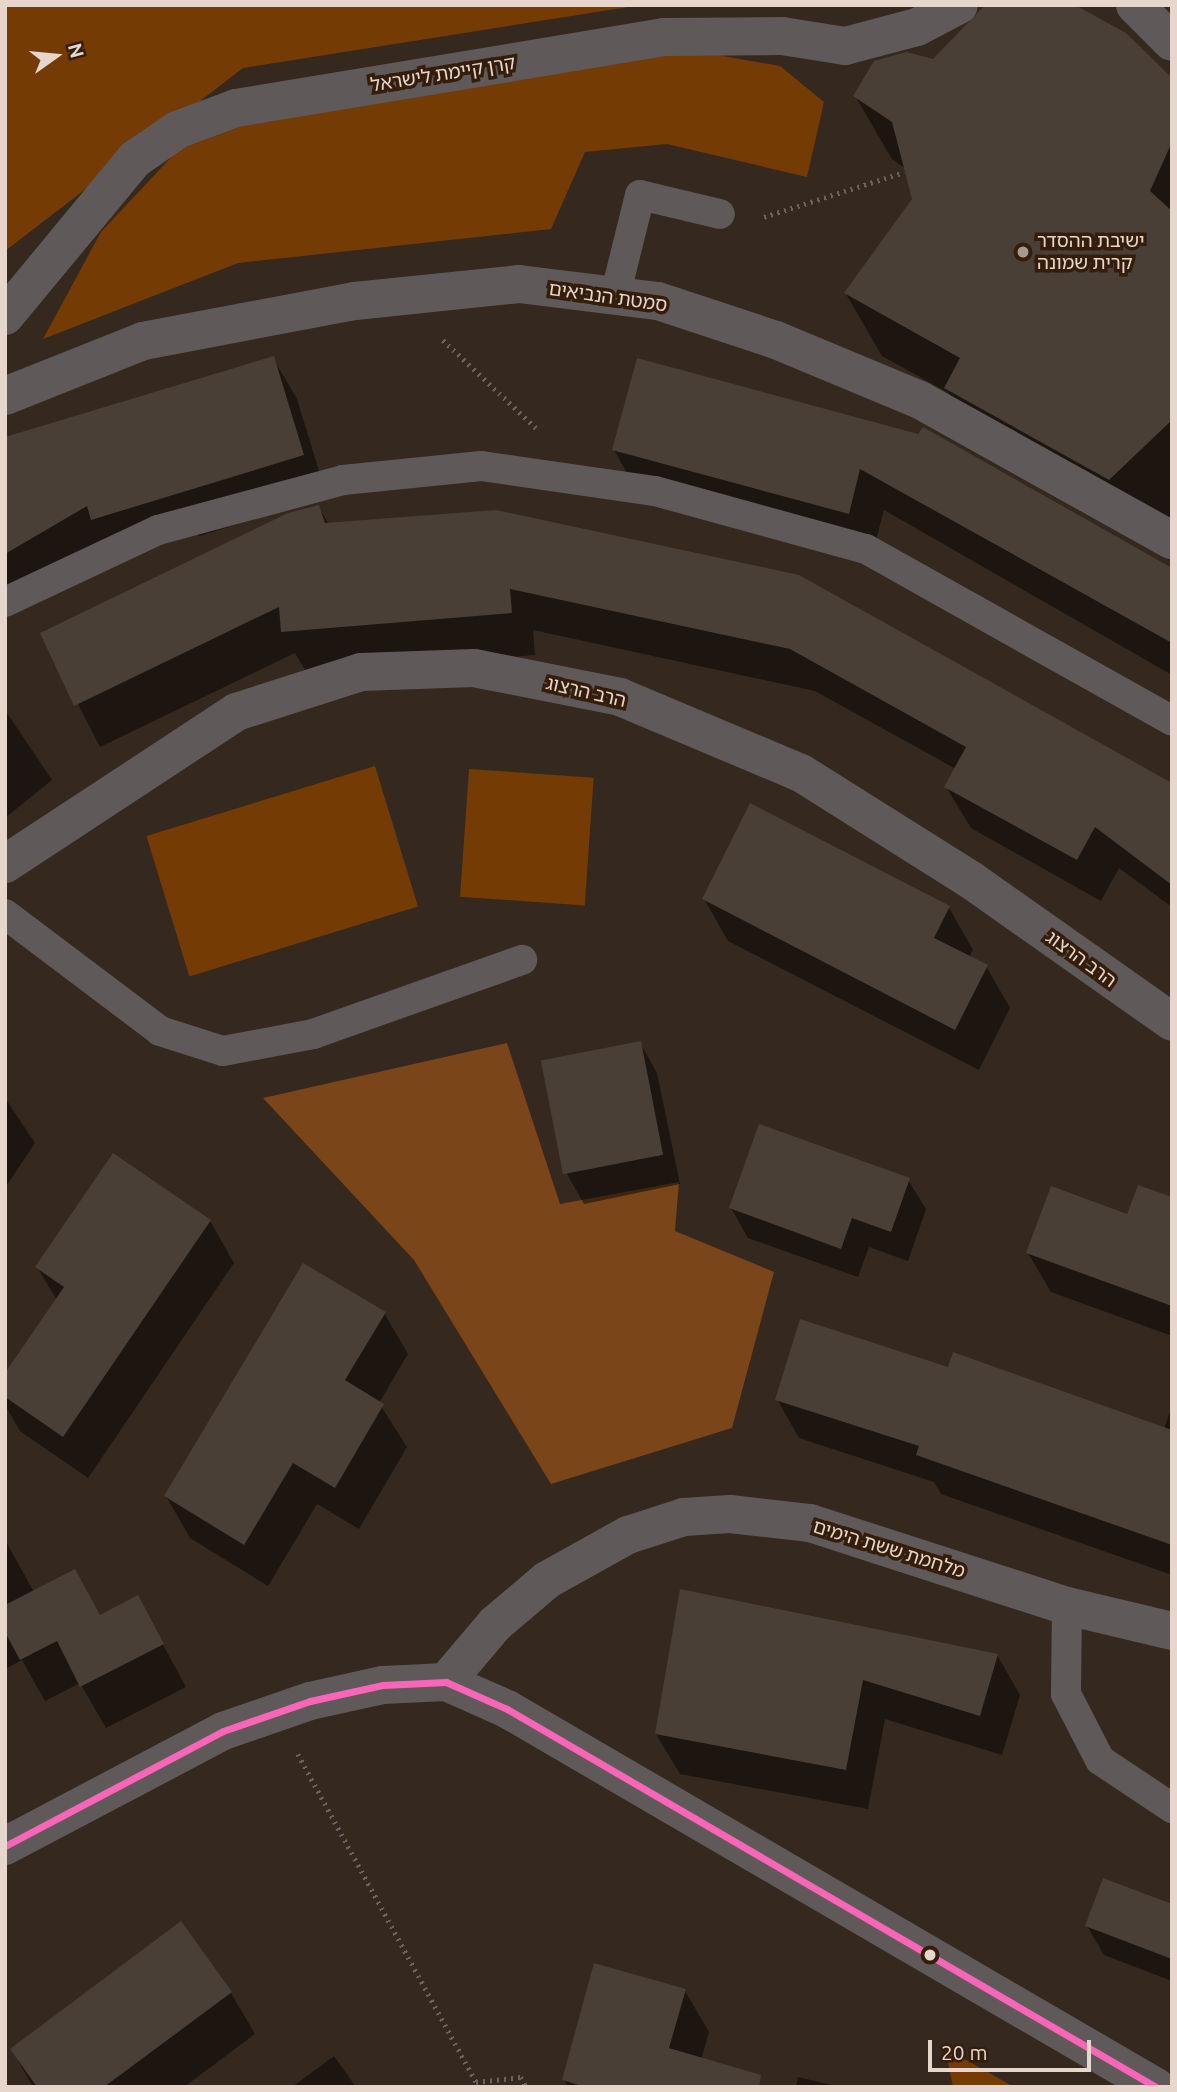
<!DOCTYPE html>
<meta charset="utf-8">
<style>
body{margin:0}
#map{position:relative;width:1177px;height:2092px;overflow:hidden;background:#35281f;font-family:Ubuntu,"Noto Sans Hebrew",sans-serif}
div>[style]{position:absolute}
.green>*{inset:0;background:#743c04;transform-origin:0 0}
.forest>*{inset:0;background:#794519}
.shadow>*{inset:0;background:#0007}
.building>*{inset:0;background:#493f37;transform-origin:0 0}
.path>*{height:4.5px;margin-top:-2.25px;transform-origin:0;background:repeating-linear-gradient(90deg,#6a6360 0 2px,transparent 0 7px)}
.service>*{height:30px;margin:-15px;padding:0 15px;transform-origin:15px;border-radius:15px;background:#605959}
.minor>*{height:38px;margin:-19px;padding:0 19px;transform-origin:19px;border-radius:19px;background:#605959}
.bus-1>*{height:7px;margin:-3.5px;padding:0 3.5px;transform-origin:3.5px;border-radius:3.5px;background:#fa66b7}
.dots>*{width:19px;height:19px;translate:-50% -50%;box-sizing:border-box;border:4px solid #351d0c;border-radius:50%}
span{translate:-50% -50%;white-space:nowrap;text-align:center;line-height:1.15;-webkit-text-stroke:7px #351d0c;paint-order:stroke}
.street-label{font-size:19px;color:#e6d6cb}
.poi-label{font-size:19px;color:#e6d6cb}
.left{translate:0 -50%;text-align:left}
.frame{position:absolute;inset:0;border:7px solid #e6d6cb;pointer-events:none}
.north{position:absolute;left:21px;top:21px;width:70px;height:70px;-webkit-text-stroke:5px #351d0c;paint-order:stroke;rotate:75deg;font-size:19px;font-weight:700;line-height:28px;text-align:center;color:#e6d6cb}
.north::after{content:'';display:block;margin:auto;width:24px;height:32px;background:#e6d6cb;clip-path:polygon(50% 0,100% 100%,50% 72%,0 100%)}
.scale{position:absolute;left:928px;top:2040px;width:163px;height:32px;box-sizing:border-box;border:4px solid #e6d6cb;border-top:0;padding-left:9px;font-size:21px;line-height:24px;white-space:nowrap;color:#e6d6cb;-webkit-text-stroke:5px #351d0c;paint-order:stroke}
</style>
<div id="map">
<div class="green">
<i style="clip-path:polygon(5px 5px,641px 5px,243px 68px,5px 251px)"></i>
<i style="clip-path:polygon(689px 50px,780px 66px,824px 102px,807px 177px,667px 144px,585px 152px,551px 229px,238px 263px,43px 339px,101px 232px,178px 150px,242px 126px)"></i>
<i style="left:375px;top:766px;width:147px;height:239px;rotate:73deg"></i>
<i style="left:469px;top:769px;width:125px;height:128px;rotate:4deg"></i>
<i style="clip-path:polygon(945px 2048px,1014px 2087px,953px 2087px)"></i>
</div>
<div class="forest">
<i style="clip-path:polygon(507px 1043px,560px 1204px,679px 1182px,675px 1231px,774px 1272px,732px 1428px,551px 1484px,414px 1260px,263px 1098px)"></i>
</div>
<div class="shadow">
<i style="clip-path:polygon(934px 61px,1172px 80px,1172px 517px,1145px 542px,982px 451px,949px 393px,882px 356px,846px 294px,913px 199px,906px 169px,892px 159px,855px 96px)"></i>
<i style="clip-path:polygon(273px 358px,297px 399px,327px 497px,199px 536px,179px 508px,5px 609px,5px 456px)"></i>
<i style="clip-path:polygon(639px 360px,1172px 570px,1172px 675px,884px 510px,872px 554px,638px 492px,614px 450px)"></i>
<i style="clip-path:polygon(319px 507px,329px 525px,496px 512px,1172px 785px,1172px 907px,1119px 868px,1101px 901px,971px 828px,946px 787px,956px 769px,815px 691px,533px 630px,535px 655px,307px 673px,295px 653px,100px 747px,42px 634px)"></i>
<i style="clip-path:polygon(5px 710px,52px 780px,5px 818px)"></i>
<i style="clip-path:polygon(704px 899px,949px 908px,973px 950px,969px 957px,986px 966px,1010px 1008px,979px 1070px,728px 941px)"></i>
<i style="clip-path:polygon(640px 1043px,657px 1073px,680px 1184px,584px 1204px,567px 1174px)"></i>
<i style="clip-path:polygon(5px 1098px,35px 1143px,5px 1188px)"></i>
<i style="clip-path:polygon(908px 1180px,926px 1209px,908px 1261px,869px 1247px,858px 1277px,748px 1238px,731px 1208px)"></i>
<i style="clip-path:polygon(1172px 1199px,1172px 1336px,1051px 1292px,1028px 1253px)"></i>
<i style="clip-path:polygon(210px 1221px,234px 1263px,88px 1478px,20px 1431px,5px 1405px,5px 1376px,57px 1300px,37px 1267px)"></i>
<i style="clip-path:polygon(384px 1313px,408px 1354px,379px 1403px,407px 1447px,359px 1529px,317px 1504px,268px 1586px,190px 1538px,166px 1496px)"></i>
<i style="clip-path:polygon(949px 1369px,1164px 1429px,1172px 1406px,1172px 1575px,941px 1494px,934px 1482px,799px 1438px,777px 1399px)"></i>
<i style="clip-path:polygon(5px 1540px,34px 1592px,100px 1617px,137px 1597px,186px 1687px,106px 1728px,80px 1683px,45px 1701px,22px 1660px,5px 1669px)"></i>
<i style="clip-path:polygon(682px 1591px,997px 1655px,1020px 1695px,1002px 1755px,885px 1719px,868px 1809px,680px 1774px,656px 1734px)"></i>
<i style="clip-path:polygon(1172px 1906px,1172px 1981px,1104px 1955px,1087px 1926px)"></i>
<i style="clip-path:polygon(685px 1991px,709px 2032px,701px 2060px,717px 2087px,568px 2087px,564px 2080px)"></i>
<i style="clip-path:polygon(231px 1993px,255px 2034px,184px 2087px,33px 2087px,12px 2050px)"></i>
<i style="clip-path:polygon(334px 2056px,356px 2087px,292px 2087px)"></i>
<i style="clip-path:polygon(798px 2077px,840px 2087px,796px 2087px)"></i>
</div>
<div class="building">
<i style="clip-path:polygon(985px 5px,1075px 5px,1126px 33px,1172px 78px,1172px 142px,1150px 191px,1172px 211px,1172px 420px,1109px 480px,944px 388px,960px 358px,844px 293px,912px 199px,892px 122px,853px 96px,874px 61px,906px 52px,933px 59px)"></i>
<i style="clip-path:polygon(274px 356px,304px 455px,91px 520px,87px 506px,5px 554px,5px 437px)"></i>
<i style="clip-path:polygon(637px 358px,918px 434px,923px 427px,1172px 568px,1172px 643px,860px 469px,849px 514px,612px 450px)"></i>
<i style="clip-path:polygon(319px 505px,325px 523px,496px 510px,799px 575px,1172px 783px,1172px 885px,1095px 827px,1077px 860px,944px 787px,966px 747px,790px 649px,510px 589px,512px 613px,281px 632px,279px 607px,74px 706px,40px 633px,288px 513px)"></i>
<i style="clip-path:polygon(750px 803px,950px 906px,934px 938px,988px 965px,955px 1030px,702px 899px)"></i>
<i style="left:641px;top:1041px;width:116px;height:102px;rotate:79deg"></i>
<i style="clip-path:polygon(759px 1124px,910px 1178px,891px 1232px,852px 1218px,841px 1249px,729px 1208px)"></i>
<i style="clip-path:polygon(113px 1153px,211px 1220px,63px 1437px,5px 1397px,5px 1373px,64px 1287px,35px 1267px)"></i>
<i style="clip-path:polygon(1138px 1185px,1172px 1197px,1172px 1306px,1026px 1253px,1051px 1186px,1127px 1214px)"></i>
<i style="clip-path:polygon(303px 1263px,386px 1312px,345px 1380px,384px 1404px,335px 1488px,293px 1463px,244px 1545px,164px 1496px)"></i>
<i style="clip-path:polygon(800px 1319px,948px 1367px,953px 1352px,1172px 1430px,1172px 1545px,916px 1455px,919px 1446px,775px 1400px)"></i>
<i style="clip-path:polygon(75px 1569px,100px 1615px,138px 1595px,164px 1644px,80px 1687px,57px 1641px,20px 1660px,5px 1632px,5px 1605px)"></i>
<i style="clip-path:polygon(680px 1589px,998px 1654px,980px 1716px,863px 1680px,846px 1770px,655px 1734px)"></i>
<i style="clip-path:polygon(1103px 1878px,1172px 1904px,1172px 1959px,1085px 1926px)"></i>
<i style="clip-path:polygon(181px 1921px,232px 1992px,104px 2087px,37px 2087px,10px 2049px)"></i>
<i style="clip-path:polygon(594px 1963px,686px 1989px,669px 2048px,761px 2075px,759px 2087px,585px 2087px,562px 2080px)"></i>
</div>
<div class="path">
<i style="left:764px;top:217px;width:147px;rotate:-17.8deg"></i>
<i style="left:443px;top:340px;width:128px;rotate:43.4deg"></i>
<i style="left:298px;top:1754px;width:373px;rotate:61.5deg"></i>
<i style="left:476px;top:2082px;width:45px;rotate:-6.3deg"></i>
<i style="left:521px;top:2077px;width:11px;rotate:63deg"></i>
</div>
<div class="service">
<i style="left:615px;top:296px;width:104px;rotate:-76.1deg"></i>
<i style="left:640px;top:195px;width:82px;rotate:13.4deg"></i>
<i style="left:5px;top:602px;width:169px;rotate:-25.2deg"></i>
<i style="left:158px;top:530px;width:192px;rotate:-15.1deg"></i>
<i style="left:343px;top:480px;width:139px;rotate:-5.8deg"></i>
<i style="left:481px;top:466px;width:176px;rotate:8.2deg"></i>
<i style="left:655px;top:491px;width:219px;rotate:15.4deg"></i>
<i style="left:866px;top:549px;width:351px;rotate:29.3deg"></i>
<i style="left:5px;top:914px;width:194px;rotate:37deg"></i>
<i style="left:160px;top:1031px;width:66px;rotate:17.6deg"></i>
<i style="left:223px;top:1051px;width:92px;rotate:-10.7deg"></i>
<i style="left:313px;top:1034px;width:222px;rotate:-19.5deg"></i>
<i style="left:1067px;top:1606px;width:88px;rotate:90.7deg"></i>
<i style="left:1066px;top:1694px;width:74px;rotate:62.7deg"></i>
<i style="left:1100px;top:1760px;width:87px;rotate:33.7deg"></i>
</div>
<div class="minor">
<i style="left:1135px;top:5px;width:52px;rotate:45deg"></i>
<i style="left:5px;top:316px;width:204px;rotate:-50.4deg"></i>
<i style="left:135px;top:159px;width:51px;rotate:-34.6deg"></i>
<i style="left:177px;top:130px;width:63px;rotate:-20.4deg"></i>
<i style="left:236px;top:108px;width:434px;rotate:-9.4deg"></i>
<i style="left:664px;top:37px;width:118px;rotate:-0.5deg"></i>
<i style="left:782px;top:36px;width:64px;rotate:9deg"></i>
<i style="left:845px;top:46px;width:74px;rotate:-14.8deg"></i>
<i style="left:917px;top:27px;width:47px;rotate:-27.6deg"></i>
<i style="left:5px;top:396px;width:149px;rotate:-21.7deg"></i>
<i style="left:143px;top:341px;width:216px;rotate:-10.7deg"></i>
<i style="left:355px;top:301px;width:165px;rotate:-5.9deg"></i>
<i style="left:519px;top:284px;width:140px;rotate:7deg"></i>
<i style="left:658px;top:301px;width:124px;rotate:18.3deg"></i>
<i style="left:776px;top:340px;width:156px;rotate:22.6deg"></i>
<i style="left:920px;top:400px;width:288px;rotate:29.1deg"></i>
<i style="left:5px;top:864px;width:277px;rotate:-33.3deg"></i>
<i style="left:236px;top:712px;width:131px;rotate:-17.7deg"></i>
<i style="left:361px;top:672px;width:113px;rotate:-2deg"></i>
<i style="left:474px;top:668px;width:149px;rotate:11.2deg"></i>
<i style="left:620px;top:697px;width:196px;rotate:22.8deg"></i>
<i style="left:801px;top:773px;width:201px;rotate:32.2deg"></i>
<i style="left:971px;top:880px;width:246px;rotate:35.2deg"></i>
<i style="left:446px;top:1682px;width:76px;rotate:-49.8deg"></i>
<i style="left:495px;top:1624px;width:68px;rotate:-40.2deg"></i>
<i style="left:547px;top:1580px;width:93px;rotate:-29.1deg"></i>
<i style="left:628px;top:1535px;width:59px;rotate:-17.8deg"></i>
<i style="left:684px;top:1517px;width:46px;rotate:-3.7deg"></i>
<i style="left:730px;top:1514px;width:81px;rotate:6.4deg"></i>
<i style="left:810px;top:1523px;width:270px;rotate:17.9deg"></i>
<i style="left:1067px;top:1606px;width:108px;rotate:13.4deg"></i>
<i style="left:5px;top:1846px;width:246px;rotate:-27.8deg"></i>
<i style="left:223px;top:1731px;width:92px;rotate:-19deg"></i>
<i style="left:310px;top:1701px;width:75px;rotate:-12.4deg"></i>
<i style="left:383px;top:1685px;width:63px;rotate:-2.7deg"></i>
<i style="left:446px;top:1682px;width:67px;rotate:23.9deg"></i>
<i style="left:507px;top:1709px;width:751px;rotate:30.22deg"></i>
</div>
<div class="bus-1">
<i style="left:5px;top:1846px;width:246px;rotate:-27.8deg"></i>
<i style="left:223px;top:1731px;width:92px;rotate:-19deg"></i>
<i style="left:310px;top:1701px;width:75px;rotate:-12.4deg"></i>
<i style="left:383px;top:1685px;width:63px;rotate:-2.7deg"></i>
<i style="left:446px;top:1682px;width:67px;rotate:23.9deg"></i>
<i style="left:507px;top:1709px;width:751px;rotate:30.22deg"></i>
</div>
<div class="dots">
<i style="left:1023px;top:252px;background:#a8998f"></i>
<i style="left:930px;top:1955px;background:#e6d6cb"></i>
</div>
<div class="street-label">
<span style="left:443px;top:74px;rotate:-9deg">קרן קיימת לישראל</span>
<span style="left:608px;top:297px;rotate:8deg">סמטת הנביאים</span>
<span style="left:586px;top:692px;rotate:13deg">הרב הרצוג</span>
<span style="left:1081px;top:959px;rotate:36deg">הרב הרצוג</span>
<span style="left:889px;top:1549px;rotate:17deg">מלחמת ששת הימים</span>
</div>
<div class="poi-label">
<span class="left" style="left:1037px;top:252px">ישיבת ההסדר<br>קרית שמונה</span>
</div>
<div class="frame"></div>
<div class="north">N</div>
<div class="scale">20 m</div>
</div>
